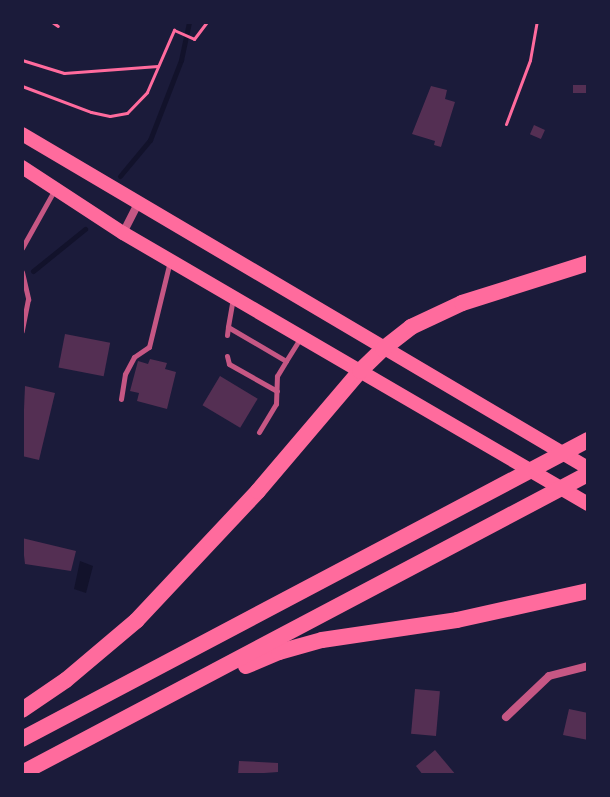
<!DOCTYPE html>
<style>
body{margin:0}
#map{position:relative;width:610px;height:797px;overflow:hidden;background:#1b1b3a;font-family:"Work Sans",sans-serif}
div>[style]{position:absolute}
.water>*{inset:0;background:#12122b}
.stream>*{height:5px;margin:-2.5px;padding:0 2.5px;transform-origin:2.5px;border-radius:2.5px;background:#12122b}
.building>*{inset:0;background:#542f53;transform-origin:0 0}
.path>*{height:3px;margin:-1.5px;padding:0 1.5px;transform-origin:1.5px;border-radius:1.5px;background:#ff6b9d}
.service>*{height:5px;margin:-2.5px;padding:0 2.5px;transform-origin:2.5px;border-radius:2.5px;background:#c65784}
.minor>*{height:8px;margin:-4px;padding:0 4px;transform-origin:4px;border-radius:4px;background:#c65784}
.primary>*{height:14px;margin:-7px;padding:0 7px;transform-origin:7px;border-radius:7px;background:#ff6b9d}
.motorway>*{height:16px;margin:-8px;padding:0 8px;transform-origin:8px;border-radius:8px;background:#ff6b9d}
span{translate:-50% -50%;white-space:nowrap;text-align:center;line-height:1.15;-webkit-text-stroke:6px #1b1b3a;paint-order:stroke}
.frame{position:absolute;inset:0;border:24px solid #1b1b3a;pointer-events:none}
</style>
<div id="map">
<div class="water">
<i style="clip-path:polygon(80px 561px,93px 566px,86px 593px,74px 589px)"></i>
</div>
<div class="stream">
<i style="left:120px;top:176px;width:47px;rotate:-50.2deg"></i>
<i style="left:150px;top:140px;width:86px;rotate:-68.8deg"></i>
<i style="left:181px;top:60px;width:39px;rotate:-78deg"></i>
<i style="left:33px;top:271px;width:67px;rotate:-38.9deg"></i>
</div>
<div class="building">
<i style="left:588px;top:85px;width:8px;height:15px;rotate:90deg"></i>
<i style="clip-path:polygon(431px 86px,447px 90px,445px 99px,455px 102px,441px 147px,434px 145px,435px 141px,412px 134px)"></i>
<i style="left:534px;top:125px;width:12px;height:10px;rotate:24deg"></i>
<i style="left:65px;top:334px;width:46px;height:34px;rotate:11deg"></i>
<i style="clip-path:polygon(150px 359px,167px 363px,165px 369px,176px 372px,167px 409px,137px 401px,139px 393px,130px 391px,138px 361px,148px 364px)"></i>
<i style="left:220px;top:376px;width:44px;height:34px;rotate:31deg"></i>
<i style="clip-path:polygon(25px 386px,55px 393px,39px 460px,22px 456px)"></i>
<i style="clip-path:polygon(22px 538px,76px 551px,71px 571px,25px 564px)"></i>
<i style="left:415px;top:689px;width:25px;height:45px;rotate:5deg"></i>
<i style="clip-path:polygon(569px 709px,588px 713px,588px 740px,563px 735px)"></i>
<i style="clip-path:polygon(435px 750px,456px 775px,423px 775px,416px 766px)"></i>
<i style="clip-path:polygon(239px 761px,278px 763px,278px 772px,238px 775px)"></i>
</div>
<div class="path">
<i style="left:52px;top:22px;width:7px;rotate:34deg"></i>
<i style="left:22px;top:60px;width:44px;rotate:17.2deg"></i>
<i style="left:64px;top:73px;width:94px;rotate:-4.3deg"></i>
<i style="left:22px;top:86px;width:74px;rotate:20.6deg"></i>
<i style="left:91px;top:112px;width:19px;rotate:12deg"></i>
<i style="left:110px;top:116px;width:17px;rotate:-10deg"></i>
<i style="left:127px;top:113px;width:29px;rotate:-46deg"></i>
<i style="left:147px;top:92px;width:68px;rotate:-66.5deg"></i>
<i style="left:174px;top:30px;width:22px;rotate:24deg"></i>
<i style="left:194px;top:39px;width:21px;rotate:-53deg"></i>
<i style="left:506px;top:124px;width:68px;rotate:-69.4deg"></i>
<i style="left:530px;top:60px;width:39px;rotate:-80deg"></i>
</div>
<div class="service">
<i style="left:22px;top:248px;width:68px;rotate:-60.8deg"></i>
<i style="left:22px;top:272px;width:28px;rotate:77deg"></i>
<i style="left:28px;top:299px;width:33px;rotate:101deg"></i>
<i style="left:233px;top:298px;width:29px;rotate:100deg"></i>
<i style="left:228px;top:327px;width:67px;rotate:30.4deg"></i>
<i style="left:286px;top:361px;width:25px;rotate:-58deg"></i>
<i style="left:227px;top:335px;width:8px;rotate:-83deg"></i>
<i style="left:227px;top:356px;width:8px;rotate:76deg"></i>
<i style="left:229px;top:364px;width:55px;rotate:29.4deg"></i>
<i style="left:121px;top:399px;width:25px;rotate:-81deg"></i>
<i style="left:125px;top:374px;width:19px;rotate:-62deg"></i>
<i style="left:134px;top:357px;width:18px;rotate:-34deg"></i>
<i style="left:149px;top:347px;width:89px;rotate:-76.3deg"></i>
<i style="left:259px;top:432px;width:33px;rotate:-59deg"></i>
<i style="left:276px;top:404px;width:28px;rotate:-88deg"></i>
<i style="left:277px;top:376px;width:17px;rotate:-59deg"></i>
</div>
<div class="minor">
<i style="left:123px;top:233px;width:33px;rotate:-63deg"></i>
<i style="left:506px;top:717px;width:59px;rotate:-43.6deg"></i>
<i style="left:549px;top:676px;width:40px;rotate:-14.4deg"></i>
</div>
<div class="primary">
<i style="left:22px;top:134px;width:657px;rotate:30.55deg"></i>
<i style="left:22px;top:167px;width:121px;rotate:33.2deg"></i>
<i style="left:123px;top:233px;width:538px;rotate:30.23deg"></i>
</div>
<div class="motorway">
<i style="left:246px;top:666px;width:36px;rotate:-23deg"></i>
<i style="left:279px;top:652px;width:45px;rotate:-15.6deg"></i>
<i style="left:322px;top:640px;width:136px;rotate:-8.4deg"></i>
<i style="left:457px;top:620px;width:134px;rotate:-12.5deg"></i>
<i style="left:22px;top:710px;width:53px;rotate:-34.3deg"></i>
<i style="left:66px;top:680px;width:92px;rotate:-40.1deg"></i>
<i style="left:136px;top:621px;width:178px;rotate:-46.8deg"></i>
<i style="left:258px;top:491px;width:157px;rotate:-49.6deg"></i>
<i style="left:360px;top:371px;width:32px;rotate:-44deg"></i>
<i style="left:383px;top:349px;width:36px;rotate:-38deg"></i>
<i style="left:411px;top:327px;width:56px;rotate:-25.2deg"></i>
<i style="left:462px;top:303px;width:132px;rotate:-17.6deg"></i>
<i style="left:22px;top:739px;width:640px;rotate:-27.85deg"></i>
<i style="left:22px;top:773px;width:640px;rotate:-27.85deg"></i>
</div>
<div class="frame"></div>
</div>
